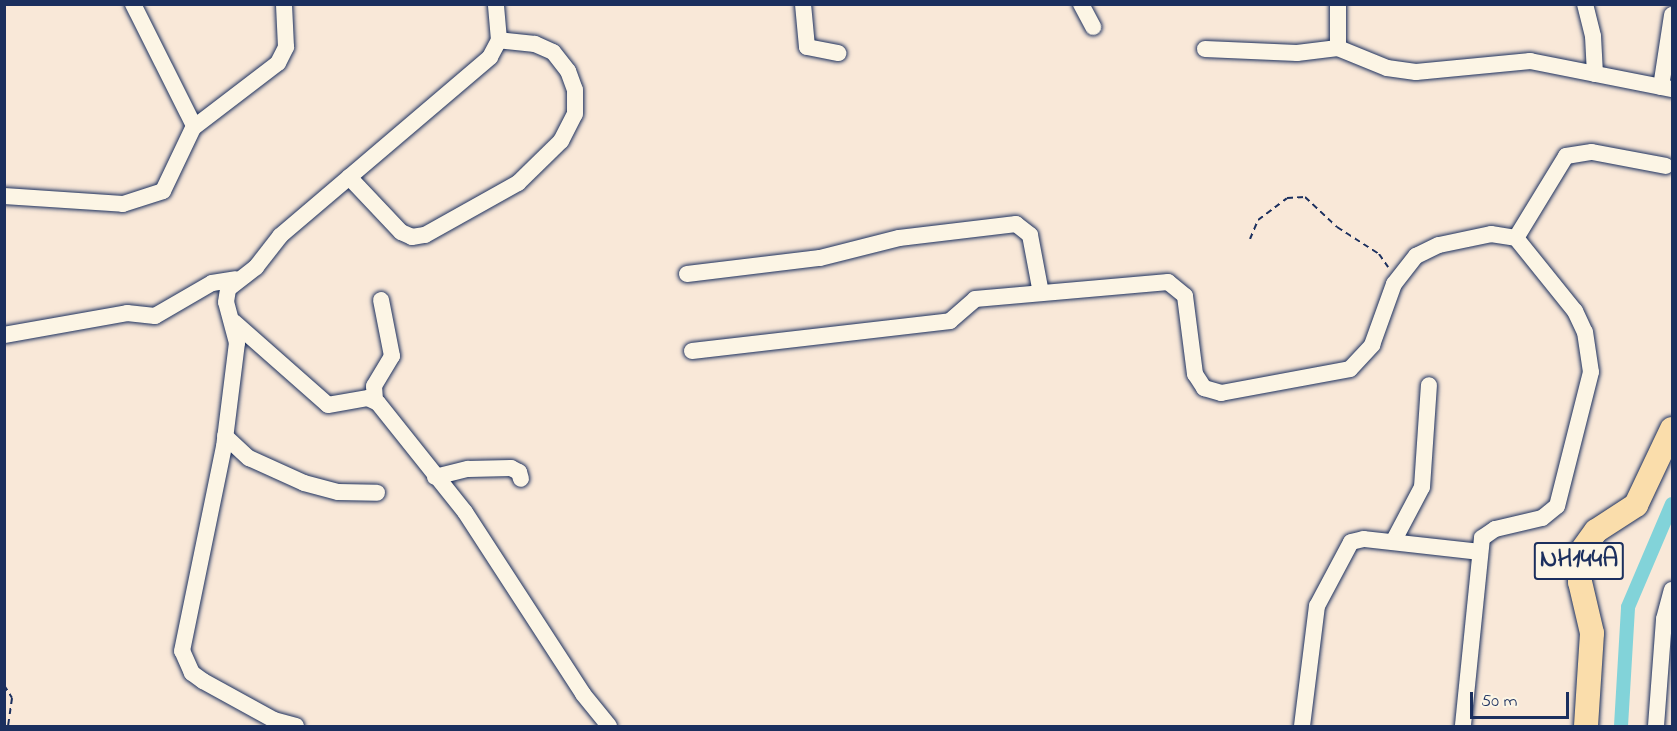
<!DOCTYPE html>
<style>
body{margin:0}
#map{position:relative;width:1677px;height:731px;overflow:hidden;background:#f9e8d8;font-family:"Indie Flower",sans-serif}
div>[style]{position:absolute}
.canal>*{height:14px;margin:-7px;padding:0 7px;transform-origin:7px;border-radius:7px;background:#82d3d9}
.path>*{height:2px;margin-top:-1px;transform-origin:0;background:repeating-linear-gradient(90deg,#1b2f5e 0 6px,transparent 0 10.5px)}
.roads{filter:drop-shadow(0 0 2px #1b2f5e) drop-shadow(0 0 2px #1b2f5e)}
.minor>*{height:16px;margin:-8px;padding:0 8px;transform-origin:8px;border-radius:8px;background:#fcf5e5}
.highway>*{height:24px;margin:-12px;padding:0 12px;transform-origin:12px;border-radius:12px;background:#faddab}
span{translate:-50% -50%;white-space:nowrap;text-align:center;line-height:1.15;-webkit-text-stroke:4.5px #fcf5e5;paint-order:stroke}
.shield-label span{padding:2px 4px;background:#fcf5e5;border:2px solid;border-radius:4px;-webkit-text-stroke-width:0}
.shield-label{font-size:26px;color:#1b2f5e;font-weight:700}
.frame{position:absolute;inset:0;border:6px solid #1b2f5e;pointer-events:none}
.scale{position:absolute;left:1470px;top:692px;width:99px;height:27px;box-sizing:border-box;border:3px solid #1b2f5e;border-top:0;padding-left:8px;font-size:18px;line-height:21px;white-space:nowrap;color:#1b2f5e;-webkit-text-stroke:4px #fcf5e5;paint-order:stroke}
</style>
<div id="map">
<div class="canal">
<i style="left:1621px;top:726px;width:119px;rotate:-86.6deg"></i>
<i style="left:1628px;top:607px;width:112px;rotate:-66.9deg"></i>
</div>
<div class="path">
<i style="left:1250px;top:239px;width:21px;rotate:-67deg"></i>
<i style="left:1258px;top:220px;width:36px;rotate:-37deg"></i>
<i style="left:1287px;top:198px;width:18px;rotate:-3deg"></i>
<i style="left:1305px;top:197px;width:44px;rotate:43.2deg"></i>
<i style="left:1337px;top:227px;width:50px;rotate:32.7deg"></i>
<i style="left:1379px;top:254px;width:16px;rotate:55deg"></i>
<i style="left:4px;top:685px;width:15px;rotate:58deg"></i>
<i style="left:12px;top:698px;width:28px;rotate:98deg"></i>
</div>
<div class="roads">
<div class="minor">
<i style="left:133px;top:4px;width:136px;rotate:63.4deg"></i>
<i style="left:803px;top:4px;width:43px;rotate:84.7deg"></i>
<i style="left:807px;top:47px;width:32px;rotate:11deg"></i>
<i style="left:1081px;top:4px;width:26px;rotate:62deg"></i>
<i style="left:1338px;top:4px;width:44px;rotate:90deg"></i>
<i style="left:1585px;top:4px;width:33px;rotate:76deg"></i>
<i style="left:1593px;top:36px;width:38px;rotate:87deg"></i>
<i style="left:1205px;top:49px;width:92px;rotate:2.5deg"></i>
<i style="left:1297px;top:53px;width:41px;rotate:-7deg"></i>
<i style="left:1338px;top:48px;width:53px;rotate:22.2deg"></i>
<i style="left:1387px;top:68px;width:29px;rotate:8deg"></i>
<i style="left:1416px;top:72px;width:115px;rotate:-5.5deg"></i>
<i style="left:1530px;top:61px;width:145px;rotate:11.2deg"></i>
<i style="left:1661px;top:87px;width:73px;rotate:-81.3deg"></i>
<i style="left:349px;top:177px;width:76px;rotate:46.6deg"></i>
<i style="left:401px;top:232px;width:12px;rotate:24deg"></i>
<i style="left:412px;top:237px;width:13px;rotate:-9deg"></i>
<i style="left:425px;top:235px;width:107px;rotate:-29.2deg"></i>
<i style="left:518px;top:183px;width:60px;rotate:-44.3deg"></i>
<i style="left:561px;top:141px;width:30px;rotate:-63deg"></i>
<i style="left:575px;top:114px;width:24px;rotate:-90deg"></i>
<i style="left:575px;top:90px;width:20px;rotate:-110deg"></i>
<i style="left:568px;top:71px;width:24px;rotate:-128deg"></i>
<i style="left:553px;top:52px;width:20px;rotate:-156deg"></i>
<i style="left:535px;top:44px;width:36px;rotate:-174deg"></i>
<i style="left:4px;top:196px;width:119px;rotate:3.8deg"></i>
<i style="left:123px;top:204px;width:42px;rotate:-18deg"></i>
<i style="left:163px;top:191px;width:70px;rotate:-64.5deg"></i>
<i style="left:193px;top:128px;width:107px;rotate:-37.4deg"></i>
<i style="left:278px;top:63px;width:18px;rotate:-63deg"></i>
<i style="left:286px;top:47px;width:43px;rotate:-92.7deg"></i>
<i style="left:1516px;top:238px;width:96px;rotate:-58.6deg"></i>
<i style="left:1566px;top:156px;width:26px;rotate:-9deg"></i>
<i style="left:1592px;top:152px;width:75px;rotate:10.7deg"></i>
<i style="left:687px;top:274px;width:134px;rotate:-6.9deg"></i>
<i style="left:820px;top:258px;width:81px;rotate:-14.2deg"></i>
<i style="left:899px;top:238px;width:118px;rotate:-6.8deg"></i>
<i style="left:1016px;top:224px;width:18px;rotate:38deg"></i>
<i style="left:1030px;top:235px;width:59px;rotate:79.3deg"></i>
<i style="left:234px;top:322px;width:125px;rotate:41.4deg"></i>
<i style="left:328px;top:405px;width:41px;rotate:-9.9deg"></i>
<i style="left:368px;top:398px;width:11px;rotate:27deg"></i>
<i style="left:378px;top:403px;width:139px;rotate:51.4deg"></i>
<i style="left:465px;top:512px;width:217px;rotate:57deg"></i>
<i style="left:583px;top:694px;width:41px;rotate:50.9deg"></i>
<i style="left:4px;top:335px;width:125px;rotate:-10.1deg"></i>
<i style="left:127px;top:313px;width:28px;rotate:6deg"></i>
<i style="left:155px;top:316px;width:66px;rotate:-30.1deg"></i>
<i style="left:212px;top:283px;width:24px;rotate:-9deg"></i>
<i style="left:692px;top:351px;width:260px;rotate:-6.6deg"></i>
<i style="left:950px;top:321px;width:33px;rotate:-41deg"></i>
<i style="left:975px;top:299px;width:194px;rotate:-5deg"></i>
<i style="left:1168px;top:282px;width:22px;rotate:39deg"></i>
<i style="left:1185px;top:296px;width:79px;rotate:82.7deg"></i>
<i style="left:1195px;top:374px;width:17px;rotate:57deg"></i>
<i style="left:1204px;top:388px;width:18px;rotate:16deg"></i>
<i style="left:1221px;top:393px;width:131px;rotate:-10.5deg"></i>
<i style="left:1350px;top:369px;width:33px;rotate:-47deg"></i>
<i style="left:1372px;top:345px;width:65px;rotate:-70.2deg"></i>
<i style="left:1394px;top:284px;width:36px;rotate:-52deg"></i>
<i style="left:1416px;top:256px;width:25px;rotate:-26deg"></i>
<i style="left:1439px;top:245px;width:53px;rotate:-11.9deg"></i>
<i style="left:1491px;top:234px;width:25px;rotate:9deg"></i>
<i style="left:1516px;top:238px;width:94px;rotate:51.1deg"></i>
<i style="left:1575px;top:311px;width:23px;rotate:65deg"></i>
<i style="left:1585px;top:332px;width:40px;rotate:81.5deg"></i>
<i style="left:1591px;top:372px;width:138px;rotate:104.2deg"></i>
<i style="left:1557px;top:506px;width:19px;rotate:141deg"></i>
<i style="left:1542px;top:518px;width:48px;rotate:166.8deg"></i>
<i style="left:1495px;top:529px;width:16px;rotate:145deg"></i>
<i style="left:1482px;top:538px;width:189px;rotate:95.8deg"></i>
<i style="left:375px;top:400px;width:14px;rotate:-94deg"></i>
<i style="left:374px;top:386px;width:35px;rotate:-59deg"></i>
<i style="left:392px;top:356px;width:57px;rotate:-101.1deg"></i>
<i style="left:225px;top:436px;width:33px;rotate:43deg"></i>
<i style="left:249px;top:458px;width:60px;rotate:24.4deg"></i>
<i style="left:304px;top:483px;width:35px;rotate:15deg"></i>
<i style="left:338px;top:492px;width:39px;rotate:1deg"></i>
<i style="left:435px;top:477px;width:34px;rotate:-14deg"></i>
<i style="left:468px;top:469px;width:43px;rotate:-1.3deg"></i>
<i style="left:511px;top:468px;width:9px;rotate:27deg"></i>
<i style="left:519px;top:472px;width:7px;rotate:74deg"></i>
<i style="left:1393px;top:542px;width:62px;rotate:-62.2deg"></i>
<i style="left:1422px;top:487px;width:102px;rotate:-86.1deg"></i>
<i style="left:296px;top:726px;width:23px;rotate:-165deg"></i>
<i style="left:274px;top:720px;width:81px;rotate:-151.2deg"></i>
<i style="left:203px;top:681px;width:14px;rotate:-144deg"></i>
<i style="left:192px;top:673px;width:24px;rotate:-114deg"></i>
<i style="left:182px;top:651px;width:208px;rotate:-78.4deg"></i>
<i style="left:224px;top:447px;width:105px;rotate:-82.9deg"></i>
<i style="left:237px;top:343px;width:42px;rotate:-105deg"></i>
<i style="left:226px;top:302px;width:13px;rotate:-81deg"></i>
<i style="left:228px;top:289px;width:36px;rotate:-38deg"></i>
<i style="left:256px;top:267px;width:39px;rotate:-52deg"></i>
<i style="left:280px;top:236px;width:276px;rotate:-40.4deg"></i>
<i style="left:490px;top:57px;width:19px;rotate:-62deg"></i>
<i style="left:499px;top:40px;width:36px;rotate:-95deg"></i>
<i style="left:1302px;top:726px;width:121px;rotate:-82.9deg"></i>
<i style="left:1317px;top:606px;width:72px;rotate:-62deg"></i>
<i style="left:1351px;top:542px;width:13px;rotate:-13deg"></i>
<i style="left:1364px;top:539px;width:116px;rotate:6.4deg"></i>
<i style="left:1656px;top:726px;width:107px;rotate:-85.7deg"></i>
<i style="left:1664px;top:619px;width:30px;rotate:-75deg"></i>
</div>
<div class="highway">
<i style="left:1586px;top:726px;width:93px;rotate:-86.3deg"></i>
<i style="left:1592px;top:633px;width:52px;rotate:-103.2deg"></i>
<i style="left:1580px;top:582px;width:29px;rotate:-90deg"></i>
<i style="left:1580px;top:553px;width:27px;rotate:-54deg"></i>
<i style="left:1596px;top:531px;width:48px;rotate:-33deg"></i>
<i style="left:1636px;top:505px;width:84px;rotate:-64.7deg"></i>
</div>
</div>
<div class="shield-label">
<span style="left:1579px;top:561px">NH144A</span>
</div>
<div class="frame"></div>
<div class="scale">50 m</div>
</div>
